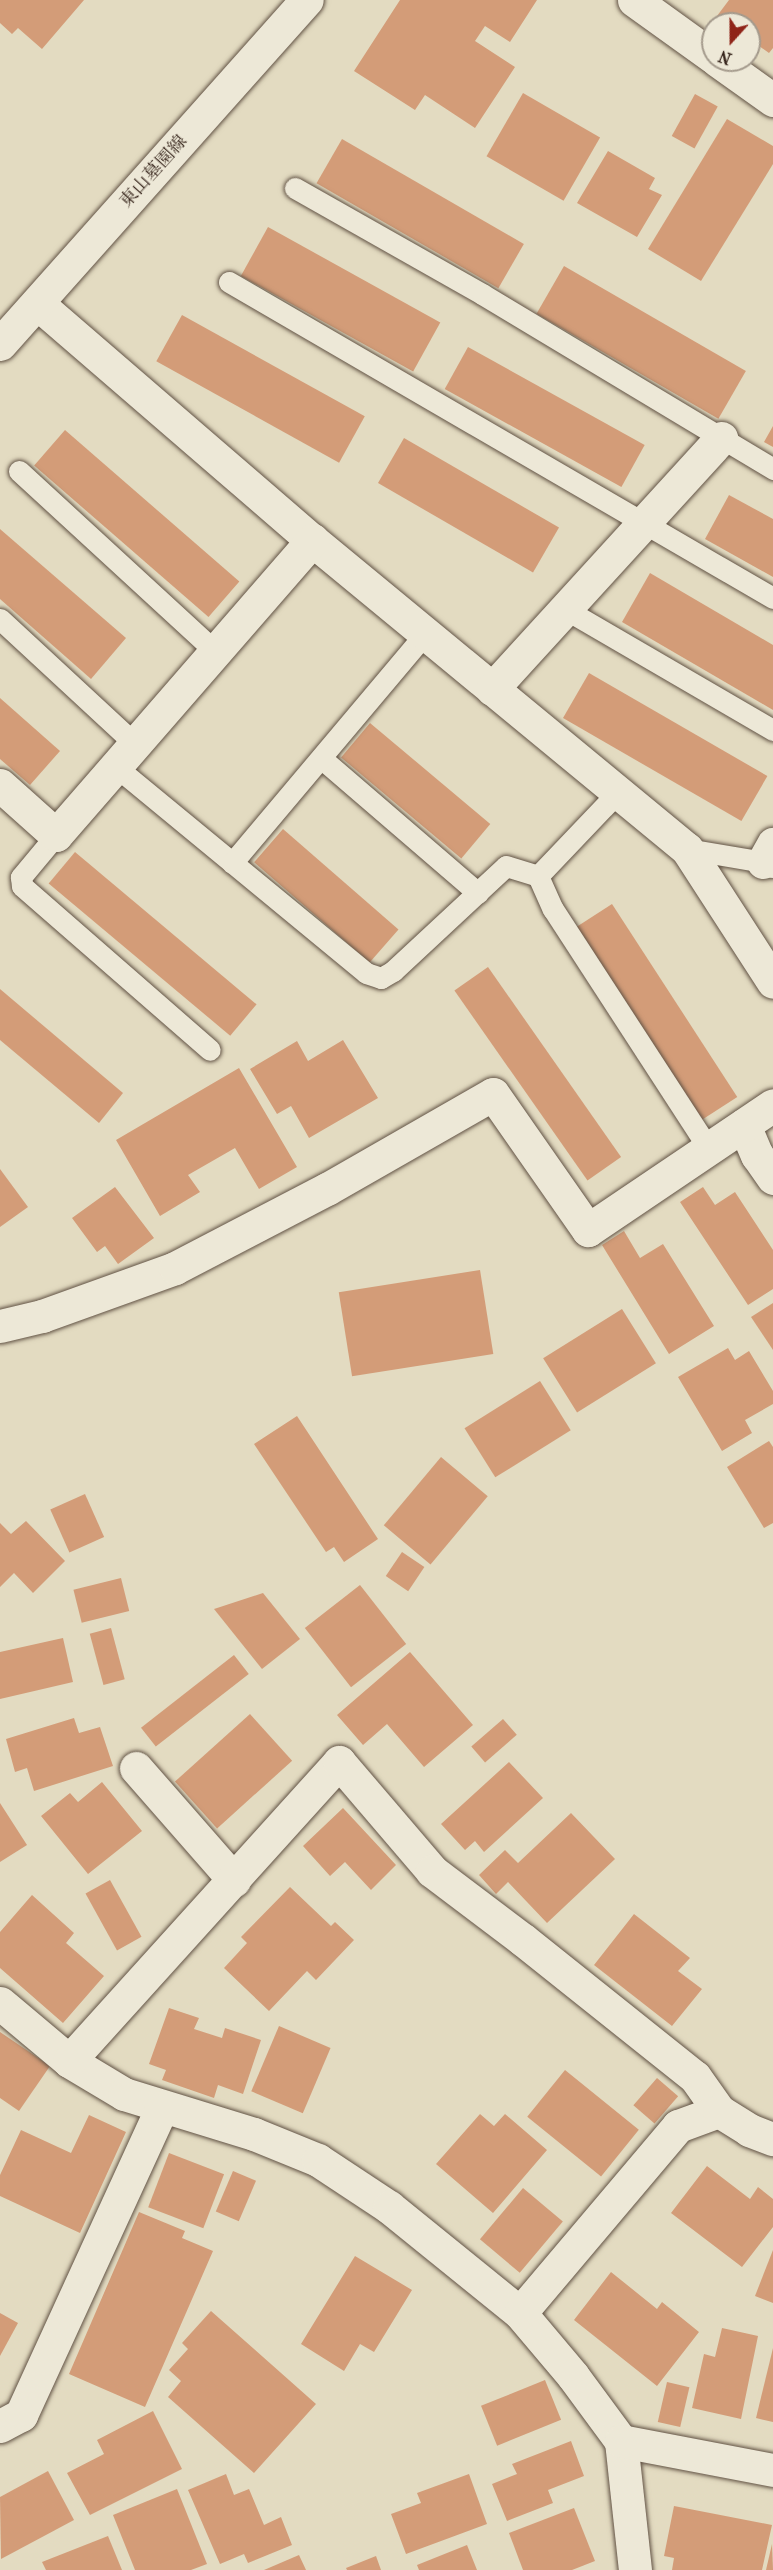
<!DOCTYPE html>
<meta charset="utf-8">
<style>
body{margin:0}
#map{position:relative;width:773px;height:2570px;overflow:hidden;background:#e3dbc1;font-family:"IM FELL French Canon","Noto Serif JP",serif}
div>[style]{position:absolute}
.building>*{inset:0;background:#d39c78;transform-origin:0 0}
.roads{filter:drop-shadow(0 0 2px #615244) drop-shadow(0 0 2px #615244)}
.service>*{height:21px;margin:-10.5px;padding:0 10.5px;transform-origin:10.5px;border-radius:10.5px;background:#ede8d7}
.minor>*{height:33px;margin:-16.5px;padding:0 16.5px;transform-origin:16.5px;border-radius:16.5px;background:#ede8d7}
.tertiary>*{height:33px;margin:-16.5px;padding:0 16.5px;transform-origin:16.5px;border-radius:16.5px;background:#ede8d7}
span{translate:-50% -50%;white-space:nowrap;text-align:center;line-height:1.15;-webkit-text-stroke:6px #ede8d7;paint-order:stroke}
.street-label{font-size:18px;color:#36241b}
.north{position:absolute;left:701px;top:12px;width:60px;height:60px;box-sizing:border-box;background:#ede8d7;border:2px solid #a49a8c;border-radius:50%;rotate:201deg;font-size:16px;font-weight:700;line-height:24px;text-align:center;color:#36241b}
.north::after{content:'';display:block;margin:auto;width:21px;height:27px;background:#8f2418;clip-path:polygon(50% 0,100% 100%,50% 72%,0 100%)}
</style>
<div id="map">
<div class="building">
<i style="clip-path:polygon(0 0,84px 0,42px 49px,18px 28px,12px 34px,0 23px)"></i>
<i style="clip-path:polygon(400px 0,537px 0,510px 42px,485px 26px,475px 41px,515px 67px,475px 128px,425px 95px,415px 110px,354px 71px)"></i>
<i style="clip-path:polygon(729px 0,773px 0,773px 48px,769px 53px,749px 39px,749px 24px,729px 24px,717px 16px)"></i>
<i style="left:523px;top:93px;width:89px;height:73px;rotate:30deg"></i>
<i style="left:695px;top:94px;width:26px;height:48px;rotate:29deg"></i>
<i style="clip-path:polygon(727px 119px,773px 146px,773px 164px,701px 281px,648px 249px)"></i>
<i style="left:342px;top:139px;width:210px;height:51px;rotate:30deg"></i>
<i style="clip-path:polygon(608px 151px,655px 178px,649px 189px,662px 195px,637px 237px,577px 203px)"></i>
<i style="left:268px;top:227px;width:197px;height:56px;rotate:29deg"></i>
<i style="left:564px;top:266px;width:210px;height:55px;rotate:30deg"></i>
<i style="left:182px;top:315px;width:209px;height:53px;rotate:29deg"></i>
<i style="left:468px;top:347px;width:202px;height:48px;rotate:29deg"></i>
<i style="clip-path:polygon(773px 426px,773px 447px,764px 442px)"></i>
<i style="left:65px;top:430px;width:231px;height:47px;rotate:41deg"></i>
<i style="left:404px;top:438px;width:179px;height:52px;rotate:30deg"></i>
<i style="clip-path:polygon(729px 495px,773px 519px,773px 577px,705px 539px)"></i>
<i style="clip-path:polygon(0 529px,126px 638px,91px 679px,0 599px)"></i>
<i style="clip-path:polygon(650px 573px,773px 645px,773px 710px,622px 622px)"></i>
<i style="left:589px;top:673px;width:206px;height:52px;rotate:30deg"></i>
<i style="clip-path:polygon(0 698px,60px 751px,30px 785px,0 759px)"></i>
<i style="left:370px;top:723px;width:157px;height:45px;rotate:40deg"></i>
<i style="left:283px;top:829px;width:153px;height:44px;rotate:41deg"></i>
<i style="left:75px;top:852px;width:237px;height:41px;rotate:40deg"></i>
<i style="left:612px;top:904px;width:230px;height:42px;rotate:57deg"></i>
<i style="left:488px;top:967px;width:232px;height:41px;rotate:55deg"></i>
<i style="clip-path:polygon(0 989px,123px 1093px,99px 1123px,0 1040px)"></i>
<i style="clip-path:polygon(343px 1040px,378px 1098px,309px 1138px,291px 1106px,277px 1114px,250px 1069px,297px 1041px,308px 1061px)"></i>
<i style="clip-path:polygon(239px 1068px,297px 1167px,259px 1189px,235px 1148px,188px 1175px,200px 1192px,160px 1216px,116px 1140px)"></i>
<i style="clip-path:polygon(0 1169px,28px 1207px,0 1227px)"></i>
<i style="clip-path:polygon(115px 1187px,154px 1238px,118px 1264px,105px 1246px,97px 1252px,72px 1218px)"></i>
<i style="clip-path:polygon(703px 1187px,715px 1205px,735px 1192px,773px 1250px,773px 1289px,748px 1305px,680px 1202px)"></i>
<i style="clip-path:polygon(624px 1231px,640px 1258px,663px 1244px,714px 1326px,669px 1354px,602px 1245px)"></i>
<i style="left:480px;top:1270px;width:85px;height:143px;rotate:81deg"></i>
<i style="clip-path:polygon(773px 1303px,773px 1350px,751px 1317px)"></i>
<i style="left:622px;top:1309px;width:64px;height:93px;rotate:58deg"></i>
<i style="clip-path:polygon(728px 1348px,735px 1360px,749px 1351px,773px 1391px,773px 1404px,745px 1420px,752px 1433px,722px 1451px,678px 1377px)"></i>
<i style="left:540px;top:1381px;width:58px;height:89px;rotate:58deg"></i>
<i style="clip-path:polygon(297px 1416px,378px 1539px,344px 1562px,334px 1547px,326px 1552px,254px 1444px)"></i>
<i style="clip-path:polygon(769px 1441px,773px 1447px,773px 1523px,764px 1528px,727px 1467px)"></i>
<i style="left:441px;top:1457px;width:61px;height:89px;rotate:40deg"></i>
<i style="left:85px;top:1494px;width:47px;height:38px;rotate:66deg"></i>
<i style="clip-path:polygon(26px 1521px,65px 1561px,33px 1593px,14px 1573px,0 1587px,0 1523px,11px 1534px)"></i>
<i style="left:402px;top:1552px;width:27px;height:29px;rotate:34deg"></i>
<i style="left:121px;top:1578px;width:34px;height:49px;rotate:76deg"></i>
<i style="left:360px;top:1585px;width:75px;height:70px;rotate:52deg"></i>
<i style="clip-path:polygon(263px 1593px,300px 1639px,262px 1669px,214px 1609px)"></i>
<i style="left:111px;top:1628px;width:53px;height:22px;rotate:75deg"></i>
<i style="clip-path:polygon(63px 1638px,73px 1682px,0 1699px,0 1652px)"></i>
<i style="clip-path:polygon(410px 1652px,473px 1725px,424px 1767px,387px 1724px,363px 1745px,337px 1715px)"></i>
<i style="left:234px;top:1655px;width:24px;height:118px;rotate:52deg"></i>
<i style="left:250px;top:1714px;width:63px;height:101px;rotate:48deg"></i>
<i style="clip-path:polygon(74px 1718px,79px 1733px,100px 1727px,113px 1766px,34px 1791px,27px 1768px,15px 1772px,6px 1739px)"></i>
<i style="left:503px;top:1719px;width:21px;height:42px;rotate:49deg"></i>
<i style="clip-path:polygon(509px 1762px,543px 1798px,484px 1852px,475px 1841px,465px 1850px,441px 1824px)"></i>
<i style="clip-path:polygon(102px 1782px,142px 1831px,88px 1874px,41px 1816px,70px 1793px,78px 1802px)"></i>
<i style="clip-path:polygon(0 1803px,27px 1845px,0 1862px)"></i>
<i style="clip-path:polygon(343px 1808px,396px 1865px,371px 1890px,345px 1862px,330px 1876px,303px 1846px)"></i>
<i style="clip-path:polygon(571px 1813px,615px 1859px,547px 1923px,508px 1882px,496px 1894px,479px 1875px,505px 1850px,518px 1863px)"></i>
<i style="left:110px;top:1880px;width:65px;height:28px;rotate:61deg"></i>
<i style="clip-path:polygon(290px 1887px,331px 1926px,335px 1922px,354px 1940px,316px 1980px,307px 1971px,269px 2011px,224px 1968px,247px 1943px,241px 1937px)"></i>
<i style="clip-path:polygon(32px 1895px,74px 1933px,66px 1943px,104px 1976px,63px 2023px,0 1968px,0 1932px)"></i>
<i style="clip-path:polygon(634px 1914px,690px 1958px,678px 1971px,702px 1989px,672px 2026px,594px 1965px)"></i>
<i style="clip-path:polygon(169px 2008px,199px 2018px,194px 2029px,222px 2038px,225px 2028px,261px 2040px,243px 2094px,218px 2085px,214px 2098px,162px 2080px,166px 2070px,149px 2064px)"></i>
<i style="left:279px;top:2026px;width:56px;height:71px;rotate:23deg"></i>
<i style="clip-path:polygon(0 2032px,50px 2066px,19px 2111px,0 2098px)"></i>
<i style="left:565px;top:2070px;width:95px;height:60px;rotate:39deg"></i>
<i style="left:657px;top:2078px;width:28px;height:36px;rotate:41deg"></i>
<i style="clip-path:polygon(480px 2114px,494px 2126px,505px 2114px,547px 2150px,493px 2213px,436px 2164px)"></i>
<i style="clip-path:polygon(89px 2115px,126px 2132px,80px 2233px,0 2196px,0 2175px,21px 2130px,71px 2153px)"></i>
<i style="left:169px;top:2153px;width:59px;height:58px;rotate:21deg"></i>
<i style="clip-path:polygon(707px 2166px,750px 2199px,758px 2187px,773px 2199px,773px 2227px,742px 2267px,671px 2213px)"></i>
<i style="left:233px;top:2171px;width:25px;height:44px;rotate:23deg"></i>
<i style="left:523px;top:2188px;width:52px;height:67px;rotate:40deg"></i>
<i style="clip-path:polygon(139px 2212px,185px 2231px,182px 2238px,213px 2251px,145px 2407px,69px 2374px)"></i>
<i style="clip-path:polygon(773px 2250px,773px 2303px,755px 2296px)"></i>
<i style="clip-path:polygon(355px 2256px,412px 2290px,374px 2352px,360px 2344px,344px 2371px,301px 2344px)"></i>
<i style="clip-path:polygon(611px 2272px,657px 2309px,662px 2302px,699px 2332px,657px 2386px,574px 2320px)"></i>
<i style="clip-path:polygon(211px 2311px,316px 2404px,254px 2473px,168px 2397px,181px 2381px,169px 2370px,188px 2349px,182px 2343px)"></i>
<i style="clip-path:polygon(0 2313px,18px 2323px,0 2356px)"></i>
<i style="clip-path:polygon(722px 2328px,758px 2336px,741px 2419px,692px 2408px,704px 2354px,715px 2357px)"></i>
<i style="clip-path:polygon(773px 2348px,773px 2422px,756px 2418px)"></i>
<i style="left:545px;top:2380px;width:43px;height:69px;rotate:68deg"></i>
<i style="left:667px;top:2382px;width:23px;height:41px;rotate:13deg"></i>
<i style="clip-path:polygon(153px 2411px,182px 2469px,90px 2515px,67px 2473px,104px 2454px,97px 2440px)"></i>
<i style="clip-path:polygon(571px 2441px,584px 2476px,548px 2490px,553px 2503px,507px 2521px,492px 2484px,517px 2474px,512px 2464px)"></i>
<i style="clip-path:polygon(48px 2471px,74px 2520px,1px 2559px,0 2497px)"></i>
<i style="clip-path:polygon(226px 2474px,234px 2495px,249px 2489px,264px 2525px,281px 2517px,292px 2545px,248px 2563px,244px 2554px,220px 2564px,188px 2490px)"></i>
<i style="clip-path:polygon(469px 2474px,487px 2524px,406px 2554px,391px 2514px,421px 2503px,417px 2493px)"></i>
<i style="clip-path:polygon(177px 2489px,207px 2564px,191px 2570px,135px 2570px,113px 2515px)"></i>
<i style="clip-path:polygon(674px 2506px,772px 2525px,762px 2570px,672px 2570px,674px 2558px,664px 2556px)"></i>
<i style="clip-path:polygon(574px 2508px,595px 2561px,572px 2570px,523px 2570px,509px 2533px)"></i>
<i style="clip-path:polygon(108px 2536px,122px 2570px,46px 2570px,42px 2562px)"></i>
<i style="clip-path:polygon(772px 2544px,773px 2570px,766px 2570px)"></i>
<i style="clip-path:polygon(467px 2545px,477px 2570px,419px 2570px,417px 2565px)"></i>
<i style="clip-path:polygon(299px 2555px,306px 2570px,264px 2570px)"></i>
<i style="clip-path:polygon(376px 2556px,381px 2570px,347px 2570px,346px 2568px)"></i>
</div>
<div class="roads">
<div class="service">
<i style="left:295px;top:188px;width:215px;rotate:29.5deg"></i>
<i style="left:482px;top:294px;width:340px;rotate:31deg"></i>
<i style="left:229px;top:282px;width:629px;rotate:30.15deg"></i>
<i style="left:19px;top:471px;width:266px;rotate:42.6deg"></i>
<i style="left:565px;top:609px;width:241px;rotate:30.2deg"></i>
<i style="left:0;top:619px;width:184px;rotate:42.8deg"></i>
<i style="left:321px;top:758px;width:207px;rotate:40.7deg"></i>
<i style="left:115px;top:766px;width:325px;rotate:39.5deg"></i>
<i style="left:366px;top:973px;width:16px;rotate:18deg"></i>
<i style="left:381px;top:978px;width:14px;rotate:-30deg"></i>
<i style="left:393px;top:971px;width:154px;rotate:-42.9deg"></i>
<i style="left:506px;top:866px;width:34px;rotate:17deg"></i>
<i style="left:538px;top:876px;width:115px;rotate:-46.4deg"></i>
<i style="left:56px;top:835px;width:55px;rotate:129.8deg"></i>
<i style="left:21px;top:877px;width:9px;rotate:84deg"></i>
<i style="left:22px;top:886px;width:249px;rotate:41.1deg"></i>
<i style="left:687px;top:849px;width:77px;rotate:9.7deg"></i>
<i style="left:763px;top:862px;width:10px;rotate:29deg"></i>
<i style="left:232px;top:863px;width:299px;rotate:-49.9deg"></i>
<i style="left:538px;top:876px;width:36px;rotate:66deg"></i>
<i style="left:553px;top:909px;width:285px;rotate:57deg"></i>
</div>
<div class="minor">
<i style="left:634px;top:0;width:97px;rotate:35.8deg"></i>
<i style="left:717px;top:60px;width:69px;rotate:35.5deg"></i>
<i style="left:37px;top:303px;width:363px;rotate:40.8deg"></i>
<i style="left:312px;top:540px;width:486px;rotate:39.5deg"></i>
<i style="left:687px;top:849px;width:158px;rotate:57.1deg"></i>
<i style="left:492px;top:689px;width:340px;rotate:-47.6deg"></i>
<i style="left:0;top:785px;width:75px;rotate:41.8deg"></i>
<i style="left:56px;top:835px;width:391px;rotate:-49deg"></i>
<i style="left:763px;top:862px;width:21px;rotate:-61deg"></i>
<i style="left:744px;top:1125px;width:33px;rotate:67deg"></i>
<i style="left:757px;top:1155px;width:28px;rotate:55deg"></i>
<i style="left:0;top:1326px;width:43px;rotate:-13.4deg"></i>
<i style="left:42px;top:1316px;width:141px;rotate:-19.8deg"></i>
<i style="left:175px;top:1268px;width:171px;rotate:-27.5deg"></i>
<i style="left:327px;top:1189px;width:191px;rotate:-29.8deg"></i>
<i style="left:493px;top:1094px;width:166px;rotate:55.1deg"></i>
<i style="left:588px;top:1230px;width:223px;rotate:-34deg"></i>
<i style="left:136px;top:1768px;width:149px;rotate:48.8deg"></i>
<i style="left:0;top:2003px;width:90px;rotate:40deg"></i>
<i style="left:69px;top:2061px;width:64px;rotate:31deg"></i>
<i style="left:124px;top:2094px;width:136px;rotate:17.1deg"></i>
<i style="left:254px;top:2134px;width:69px;rotate:22.1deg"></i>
<i style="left:318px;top:2160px;width:85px;rotate:33.5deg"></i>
<i style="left:389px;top:2207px;width:169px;rotate:39deg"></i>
<i style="left:520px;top:2313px;width:82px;rotate:49.9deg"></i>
<i style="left:573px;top:2376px;width:81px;rotate:53.6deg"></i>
<i style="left:621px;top:2441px;width:130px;rotate:83.8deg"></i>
<i style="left:69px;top:2061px;width:403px;rotate:-47.9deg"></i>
<i style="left:339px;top:1762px;width:143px;rotate:49.5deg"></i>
<i style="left:432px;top:1871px;width:113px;rotate:37.1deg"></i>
<i style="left:522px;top:1939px;width:221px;rotate:38.6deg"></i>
<i style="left:695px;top:2077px;width:42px;rotate:54.8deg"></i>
<i style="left:520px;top:2313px;width:245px;rotate:-49.8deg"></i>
<i style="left:678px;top:2126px;width:44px;rotate:-20.1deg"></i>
<i style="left:719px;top:2111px;width:36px;rotate:32deg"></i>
<i style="left:749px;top:2130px;width:26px;rotate:21deg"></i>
<i style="left:0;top:2426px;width:24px;rotate:-28deg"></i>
<i style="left:21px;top:2415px;width:339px;rotate:-65.4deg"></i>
<i style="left:621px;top:2441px;width:155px;rotate:10.8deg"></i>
</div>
<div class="tertiary">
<i style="left:0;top:344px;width:461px;rotate:-48.3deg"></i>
</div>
</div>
<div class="street-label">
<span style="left:154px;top:172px;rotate:-48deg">東山墓園線</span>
</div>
<div class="north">N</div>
</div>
